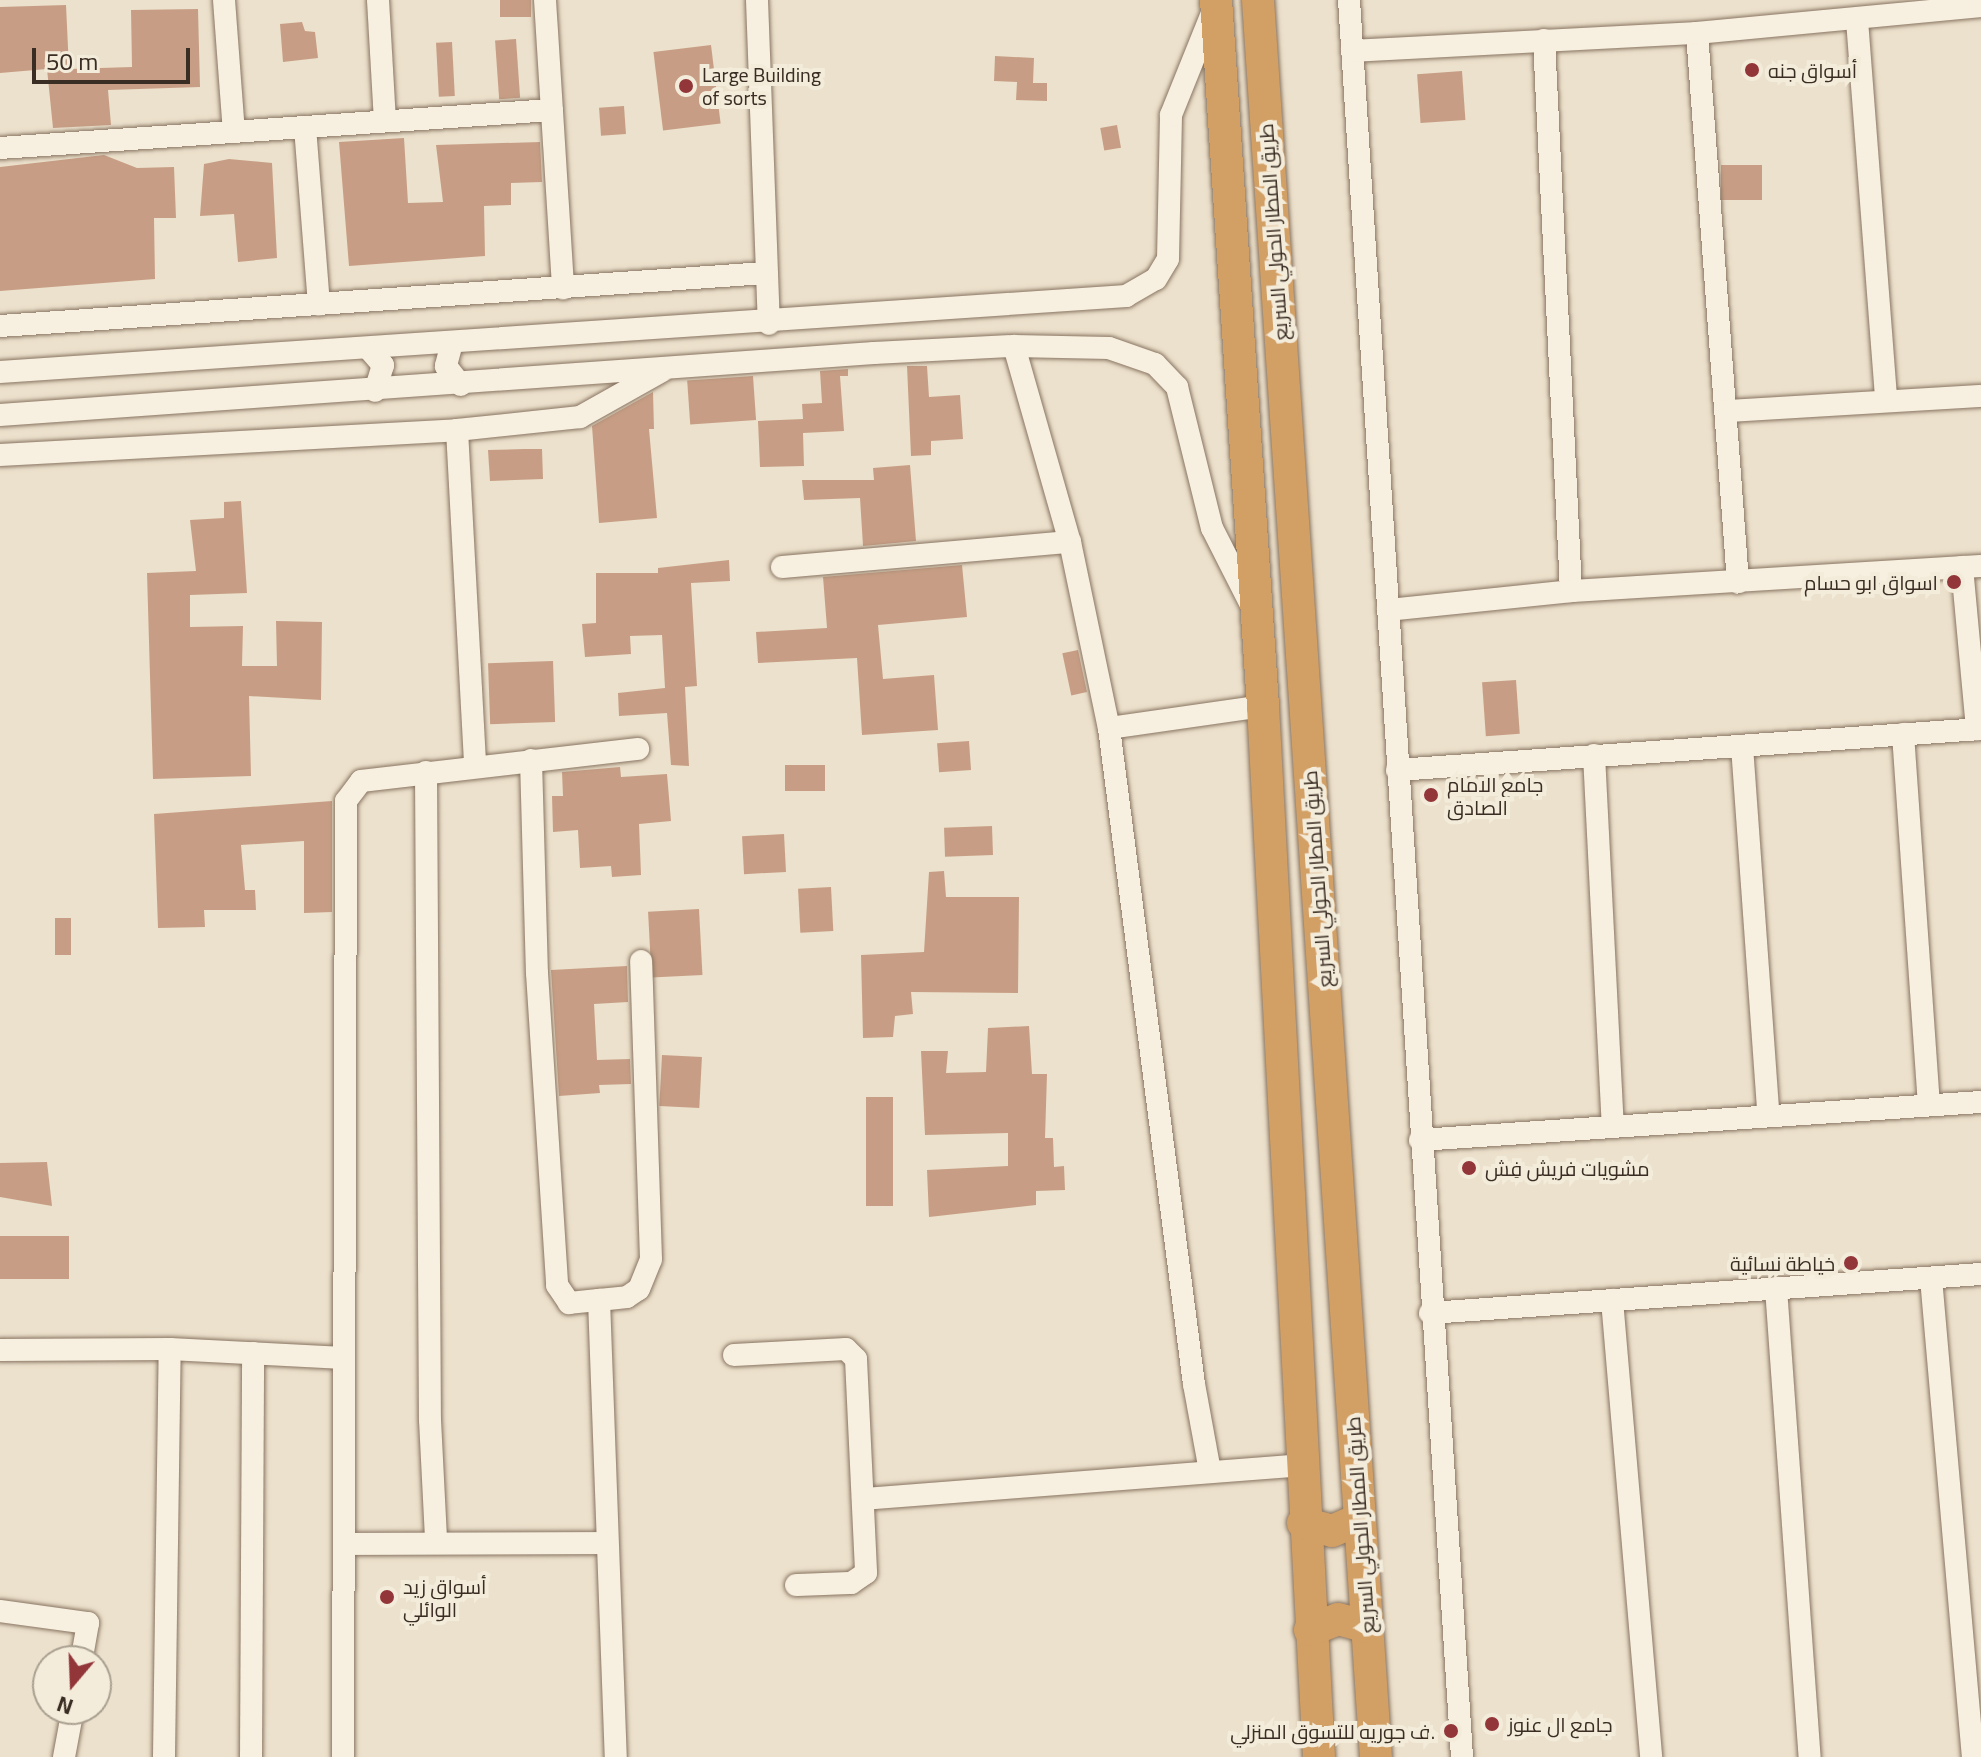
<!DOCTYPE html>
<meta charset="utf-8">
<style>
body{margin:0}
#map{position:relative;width:1981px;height:1757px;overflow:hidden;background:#ece1cc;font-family:Georgia,Cairo,serif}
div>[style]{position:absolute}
.building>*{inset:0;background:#c79e85;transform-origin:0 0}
.roads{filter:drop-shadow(0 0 2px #887461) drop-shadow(0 0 2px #887461)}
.minor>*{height:22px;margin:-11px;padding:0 11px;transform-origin:11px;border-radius:11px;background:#f7efdf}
.highway>*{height:32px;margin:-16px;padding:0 16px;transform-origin:16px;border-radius:16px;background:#d29f65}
.dots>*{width:22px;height:22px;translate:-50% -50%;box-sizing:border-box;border:4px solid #f4ecdb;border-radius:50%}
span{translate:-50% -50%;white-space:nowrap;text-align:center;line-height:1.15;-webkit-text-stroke:8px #f4ecdb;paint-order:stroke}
.poi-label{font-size:20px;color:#3a2d23}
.left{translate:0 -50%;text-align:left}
.right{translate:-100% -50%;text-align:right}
.street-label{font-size:20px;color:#3a2d23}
.north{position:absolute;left:32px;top:1645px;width:80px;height:80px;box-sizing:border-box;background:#f4ecdb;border:2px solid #aaa091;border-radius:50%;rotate:199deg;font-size:22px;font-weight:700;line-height:32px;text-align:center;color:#3a2d23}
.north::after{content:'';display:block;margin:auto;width:28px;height:36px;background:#923639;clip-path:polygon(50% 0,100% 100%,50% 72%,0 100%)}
.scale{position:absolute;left:32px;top:48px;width:158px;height:36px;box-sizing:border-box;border:4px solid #3a2d23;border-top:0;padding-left:10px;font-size:24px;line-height:28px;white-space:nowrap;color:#3a2d23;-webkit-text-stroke:6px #f4ecdb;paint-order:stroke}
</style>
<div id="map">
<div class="building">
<i style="left:500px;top:0;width:31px;height:17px"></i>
<i style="clip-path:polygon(66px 5px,69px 69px,132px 67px,131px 10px,198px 9px,200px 87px,108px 90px,111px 125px,53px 128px,47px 69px,0 73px,0 7px)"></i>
<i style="clip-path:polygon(302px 22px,305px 31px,315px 32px,318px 58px,283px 62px,280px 24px)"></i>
<i style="left:516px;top:39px;width:59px;height:21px;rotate:86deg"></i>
<i style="left:452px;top:42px;width:54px;height:16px;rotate:87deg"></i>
<i style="left:711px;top:45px;width:79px;height:58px;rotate:83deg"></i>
<i style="clip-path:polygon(995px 56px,1034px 58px,1033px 83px,1047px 83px,1047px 101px,1016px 100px,1017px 82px,994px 81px)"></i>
<i style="left:1462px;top:71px;width:49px;height:45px;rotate:86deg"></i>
<i style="left:624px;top:106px;width:28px;height:25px;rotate:86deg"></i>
<i style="left:1117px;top:125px;width:23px;height:17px;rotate:80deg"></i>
<i style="clip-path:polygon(404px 138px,408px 203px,443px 202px,436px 145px,540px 142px,542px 182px,511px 183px,511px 205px,484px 206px,485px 256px,349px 266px,339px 142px)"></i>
<i style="clip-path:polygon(104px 155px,137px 168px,174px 167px,176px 218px,154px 218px,155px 279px,0 291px,0 167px)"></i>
<i style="clip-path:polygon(229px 159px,272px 163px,277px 258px,238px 262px,234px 214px,200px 216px,204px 164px)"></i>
<i style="left:1721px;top:165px;width:41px;height:35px"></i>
<i style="clip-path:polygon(907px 366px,927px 366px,929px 397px,960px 395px,963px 439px,931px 441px,931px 455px,911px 456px)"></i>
<i style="clip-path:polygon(848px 369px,848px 376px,840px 376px,844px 431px,803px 433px,804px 466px,760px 467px,758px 421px,803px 419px,802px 404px,822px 403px,820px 371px)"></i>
<i style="left:753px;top:376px;width:44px;height:66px;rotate:86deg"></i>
<i style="clip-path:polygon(653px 392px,654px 429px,649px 429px,657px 518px,599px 523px,592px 426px)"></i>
<i style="clip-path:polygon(524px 449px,542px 449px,543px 479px,490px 481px,488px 450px)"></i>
<i style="clip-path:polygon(910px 465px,916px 541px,863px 546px,860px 498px,804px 500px,802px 480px,874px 480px,873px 468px)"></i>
<i style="clip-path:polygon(241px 501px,247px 593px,190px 595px,190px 627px,243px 626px,242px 666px,277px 666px,276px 621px,322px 622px,321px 700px,249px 696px,251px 776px,153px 779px,147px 573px,196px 571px,190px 520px,224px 518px,224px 502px)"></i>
<i style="clip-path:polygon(729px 560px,730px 581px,691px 583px,697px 686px,685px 687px,689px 766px,671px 765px,667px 713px,619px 716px,618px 693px,665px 688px,662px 635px,630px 636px,631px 654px,585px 657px,582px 624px,596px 623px,596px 573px,658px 573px,658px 568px)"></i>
<i style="clip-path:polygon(962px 565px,967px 617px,878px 625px,883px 679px,934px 675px,938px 730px,862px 735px,857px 658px,758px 663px,756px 632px,827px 628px,823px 577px)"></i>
<i style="left:1078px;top:650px;width:43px;height:16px;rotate:78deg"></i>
<i style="left:553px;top:661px;width:61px;height:65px;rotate:88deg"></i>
<i style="left:1516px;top:680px;width:54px;height:34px;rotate:86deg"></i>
<i style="left:969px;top:741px;width:29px;height:32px;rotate:86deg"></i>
<i style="left:785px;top:765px;width:40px;height:26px"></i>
<i style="clip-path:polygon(620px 767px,621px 777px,667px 774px,671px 821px,639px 824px,641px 875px,612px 877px,611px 866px,580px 868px,578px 830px,553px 832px,552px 796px,563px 796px,562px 772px)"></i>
<i style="clip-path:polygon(332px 801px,332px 912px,304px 913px,304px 841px,241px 845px,245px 890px,255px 890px,256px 910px,204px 910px,205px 927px,158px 928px,154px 814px)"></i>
<i style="left:992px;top:826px;width:29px;height:48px;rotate:88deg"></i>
<i style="left:784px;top:834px;width:38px;height:42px;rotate:87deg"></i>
<i style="clip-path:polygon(944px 871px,946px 897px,1019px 897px,1018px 993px,911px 992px,913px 1014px,895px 1016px,893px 1037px,863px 1038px,861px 955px,924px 952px,929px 872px)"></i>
<i style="left:831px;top:887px;width:44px;height:33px;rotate:87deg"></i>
<i style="left:699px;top:909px;width:66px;height:51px;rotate:87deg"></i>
<i style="left:55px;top:918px;width:16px;height:37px"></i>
<i style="clip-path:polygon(627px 966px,628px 1002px,594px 1004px,597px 1060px,630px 1059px,631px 1084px,599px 1085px,600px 1093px,559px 1096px,551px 970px)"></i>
<i style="clip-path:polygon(1029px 1026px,1032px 1074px,1047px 1074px,1045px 1138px,1053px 1138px,1054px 1167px,1064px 1166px,1065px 1190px,1036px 1191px,1036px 1205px,929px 1217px,927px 1170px,1008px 1166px,1008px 1133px,925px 1135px,921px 1051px,948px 1051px,946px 1073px,986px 1072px,988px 1028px)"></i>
<i style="left:662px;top:1055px;width:40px;height:51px;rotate:3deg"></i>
<i style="left:866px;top:1097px;width:27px;height:109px"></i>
<i style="clip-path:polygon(47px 1162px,52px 1206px,0 1197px,0 1163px)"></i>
<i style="left:0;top:1236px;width:69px;height:43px"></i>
</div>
<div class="roads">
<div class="minor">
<i style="left:224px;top:0;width:132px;rotate:85.7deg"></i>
<i style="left:378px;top:0;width:121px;rotate:86.7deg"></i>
<i style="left:545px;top:0;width:289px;rotate:86.4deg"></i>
<i style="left:757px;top:0;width:324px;rotate:87.9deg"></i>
<i style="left:1349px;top:0;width:1761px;rotate:86.32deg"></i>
<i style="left:1857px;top:20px;width:380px;rotate:85.6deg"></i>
<i style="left:1697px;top:33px;width:551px;rotate:85.73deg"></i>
<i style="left:1544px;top:40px;width:552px;rotate:87.19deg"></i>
<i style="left:1352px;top:51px;width:345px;rotate:-3deg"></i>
<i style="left:1697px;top:33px;width:285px;rotate:-5.4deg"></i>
<i style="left:305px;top:127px;width:178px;rotate:85.5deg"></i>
<i style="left:0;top:148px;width:553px;rotate:-3.94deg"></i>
<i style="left:0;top:326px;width:768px;rotate:-3.96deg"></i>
<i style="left:452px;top:343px;width:24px;rotate:105deg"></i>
<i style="left:446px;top:366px;width:24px;rotate:52deg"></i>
<i style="left:1014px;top:346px;width:204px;rotate:74.1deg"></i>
<i style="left:1070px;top:542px;width:190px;rotate:78.2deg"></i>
<i style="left:1109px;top:728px;width:661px;rotate:82.62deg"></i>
<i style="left:1194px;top:1384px;width:88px;rotate:79.6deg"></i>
<i style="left:368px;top:348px;width:23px;rotate:49deg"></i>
<i style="left:383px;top:365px;width:27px;rotate:107deg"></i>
<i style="left:0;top:372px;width:1129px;rotate:-3.86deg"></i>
<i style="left:1126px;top:296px;width:34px;rotate:-30deg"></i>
<i style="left:1156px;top:279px;width:23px;rotate:-59deg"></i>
<i style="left:1168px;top:259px;width:144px;rotate:-88.8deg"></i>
<i style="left:1171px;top:115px;width:110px;rotate:-68.1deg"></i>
<i style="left:1727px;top:411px;width:254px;rotate:-3.4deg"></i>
<i style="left:0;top:415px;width:876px;rotate:-4.06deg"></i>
<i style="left:874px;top:353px;width:140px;rotate:-2.9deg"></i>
<i style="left:1014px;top:346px;width:95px;rotate:1.2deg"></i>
<i style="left:1109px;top:348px;width:49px;rotate:19.2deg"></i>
<i style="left:1155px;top:364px;width:32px;rotate:46deg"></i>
<i style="left:1177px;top:387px;width:145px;rotate:76.1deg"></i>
<i style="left:1212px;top:528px;width:84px;rotate:63.1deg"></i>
<i style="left:457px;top:430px;width:336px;rotate:86.9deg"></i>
<i style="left:0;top:455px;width:458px;rotate:-3.1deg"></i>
<i style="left:457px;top:430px;width:124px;rotate:-6deg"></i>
<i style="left:580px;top:417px;width:94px;rotate:-29.3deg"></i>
<i style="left:782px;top:567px;width:289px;rotate:-5deg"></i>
<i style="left:1962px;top:567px;width:163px;rotate:84.7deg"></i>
<i style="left:1388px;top:610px;width:184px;rotate:-5.9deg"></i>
<i style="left:1571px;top:591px;width:411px;rotate:-3.5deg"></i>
<i style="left:1109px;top:728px;width:156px;rotate:-8.1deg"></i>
<i style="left:1903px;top:734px;width:372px;rotate:86deg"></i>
<i style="left:1742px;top:746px;width:368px;rotate:85.9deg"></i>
<i style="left:1594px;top:755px;width:370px;rotate:87.1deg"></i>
<i style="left:531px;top:760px;width:213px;rotate:88.4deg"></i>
<i style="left:537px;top:973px;width:313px;rotate:86.3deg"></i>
<i style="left:557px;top:1285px;width:22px;rotate:56deg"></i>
<i style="left:569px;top:1303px;width:30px;rotate:-6deg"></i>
<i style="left:599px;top:1300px;width:457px;rotate:87.9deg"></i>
<i style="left:1397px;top:770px;width:585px;rotate:-4.02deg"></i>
<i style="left:426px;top:772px;width:648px;rotate:89.65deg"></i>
<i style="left:430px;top:1420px;width:120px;rotate:87.1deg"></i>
<i style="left:1420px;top:1140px;width:562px;rotate:-3.88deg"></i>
<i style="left:1931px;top:1278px;width:481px;rotate:85deg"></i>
<i style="left:1776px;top:1288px;width:470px;rotate:85.9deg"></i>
<i style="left:599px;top:1300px;width:28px;rotate:-6deg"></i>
<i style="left:627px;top:1297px;width:14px;rotate:-34deg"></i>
<i style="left:639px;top:1289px;width:32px;rotate:-68deg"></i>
<i style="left:651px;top:1259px;width:298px;rotate:-91.9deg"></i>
<i style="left:1612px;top:1300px;width:459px;rotate:85.1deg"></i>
<i style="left:1430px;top:1313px;width:552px;rotate:-4.05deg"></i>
<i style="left:0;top:1350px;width:170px;rotate:-0.3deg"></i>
<i style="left:170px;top:1349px;width:174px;rotate:3deg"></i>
<i style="left:734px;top:1355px;width:112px;rotate:-3.1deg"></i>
<i style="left:846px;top:1349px;width:14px;rotate:45deg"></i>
<i style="left:856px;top:1359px;width:214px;rotate:87.3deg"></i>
<i style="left:866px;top:1573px;width:18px;rotate:146deg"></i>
<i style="left:851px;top:1583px;width:55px;rotate:177.9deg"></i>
<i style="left:863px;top:1499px;width:438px;rotate:-4.4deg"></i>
<i style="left:348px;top:1544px;width:258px;rotate:-0.2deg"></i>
<i style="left:0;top:1611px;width:89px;rotate:7.8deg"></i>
<i style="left:88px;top:1623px;width:39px;rotate:100deg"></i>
<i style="left:64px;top:1757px;width:49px;rotate:-79.4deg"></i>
<i style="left:164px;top:1757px;width:408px;rotate:-89.2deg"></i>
<i style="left:251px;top:1757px;width:404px;rotate:-89.7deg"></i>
<i style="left:343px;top:1757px;width:956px;rotate:-89.82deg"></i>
<i style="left:346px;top:801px;width:25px;rotate:-53deg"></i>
<i style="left:361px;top:781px;width:279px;rotate:-6.6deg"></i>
</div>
<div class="highway">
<i style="left:1216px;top:0;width:708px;rotate:86.19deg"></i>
<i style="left:1263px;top:706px;width:1052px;rotate:86.95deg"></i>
<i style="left:1258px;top:0;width:1761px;rotate:86.16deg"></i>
<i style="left:1303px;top:1523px;width:30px;rotate:15deg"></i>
<i style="left:1332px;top:1531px;width:30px;rotate:-23deg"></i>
<i style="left:1310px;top:1630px;width:30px;rotate:-21deg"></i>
<i style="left:1338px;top:1619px;width:30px;rotate:15deg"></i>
</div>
</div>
<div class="dots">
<i style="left:1752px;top:70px;background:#923639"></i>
<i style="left:686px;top:86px;background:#923639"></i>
<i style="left:1954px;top:582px;background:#923639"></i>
<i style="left:1431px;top:795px;background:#923639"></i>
<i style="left:1469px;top:1168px;background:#923639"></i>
<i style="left:1851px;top:1263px;background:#923639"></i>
<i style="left:387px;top:1597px;background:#923639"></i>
<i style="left:1492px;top:1724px;background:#923639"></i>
<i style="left:1451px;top:1731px;background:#923639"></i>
</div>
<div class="poi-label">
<span class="left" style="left:1768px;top:70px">أسواق جنه</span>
<span class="left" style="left:702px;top:86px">Large Building<br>of sorts</span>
<span class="right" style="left:1938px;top:582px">اسواق ابو حسام</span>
<span class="left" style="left:1447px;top:796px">جامع الامام<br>الصادق</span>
<span class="left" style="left:1485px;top:1168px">مشويات فريش فِش</span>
<span class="right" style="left:1835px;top:1263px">خياطة نسائية</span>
<span class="left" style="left:403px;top:1598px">أسواق زيد<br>الوائلي</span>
<span class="left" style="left:1508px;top:1724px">جامع ال عنوز</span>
<span class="right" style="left:1435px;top:1731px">ف جوريه للتسوق المنزلي.</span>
</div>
<div class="street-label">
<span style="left:1273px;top:232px;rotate:-94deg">طريق المطار الحولي السريع</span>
<span style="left:1317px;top:879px;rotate:-94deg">طريق المطار الحولي السريع</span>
<span style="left:1360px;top:1525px;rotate:-94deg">طريق المطار الحولي السريع</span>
</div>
<div class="north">N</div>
<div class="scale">50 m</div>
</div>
